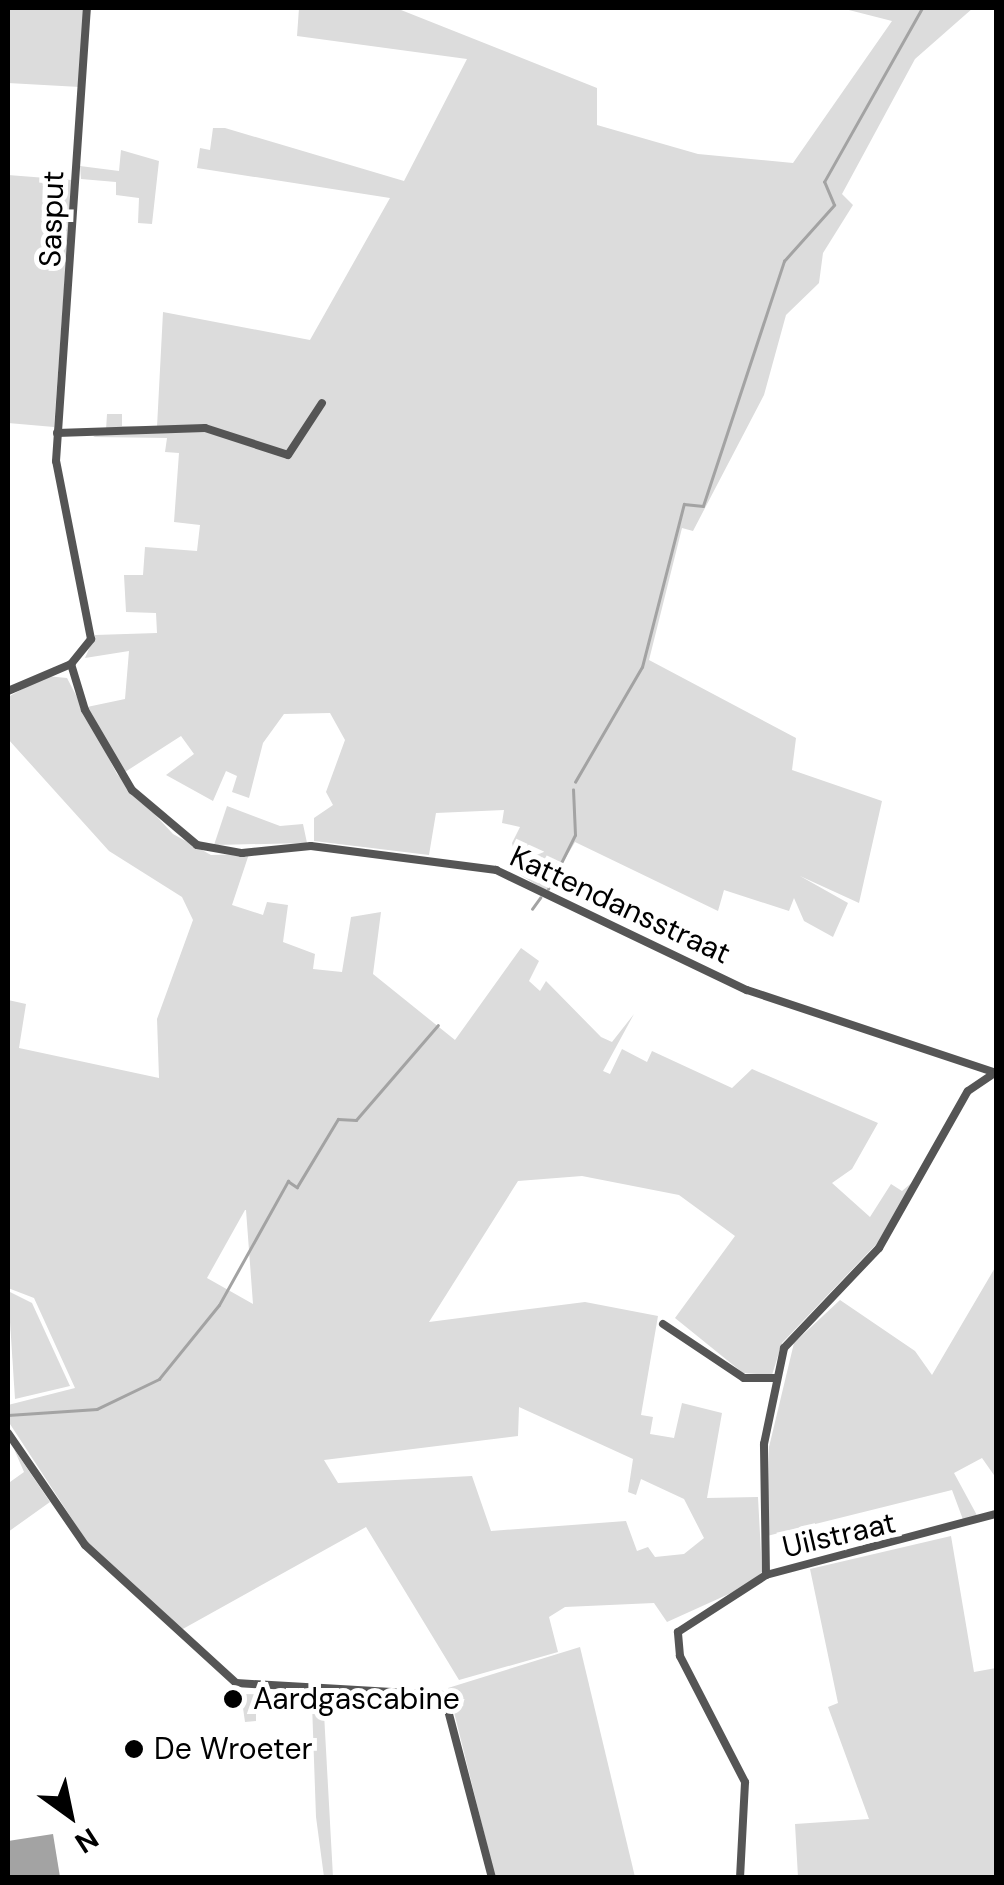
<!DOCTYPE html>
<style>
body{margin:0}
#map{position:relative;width:1004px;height:1885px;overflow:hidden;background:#fff;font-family:"DM Sans",sans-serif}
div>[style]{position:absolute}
.green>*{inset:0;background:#dcdcdc}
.water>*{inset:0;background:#a3a3a3}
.stream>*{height:2.5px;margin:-1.25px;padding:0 1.25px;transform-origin:1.25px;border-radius:1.25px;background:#a3a3a3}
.minor>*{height:8px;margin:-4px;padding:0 4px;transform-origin:4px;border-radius:4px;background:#555}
.dots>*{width:28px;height:28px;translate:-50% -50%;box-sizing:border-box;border:5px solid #fff;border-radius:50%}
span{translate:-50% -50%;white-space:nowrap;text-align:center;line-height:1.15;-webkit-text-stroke:10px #fff;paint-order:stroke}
.street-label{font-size:30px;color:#000}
.poi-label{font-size:30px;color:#000}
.left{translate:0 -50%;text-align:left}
.frame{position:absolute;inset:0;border:10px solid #000;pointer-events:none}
.north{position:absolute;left:20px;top:1765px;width:100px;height:100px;-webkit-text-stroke:8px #fff;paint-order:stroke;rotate:147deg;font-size:28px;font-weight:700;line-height:40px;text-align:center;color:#000}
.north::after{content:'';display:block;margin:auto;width:35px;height:45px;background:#000;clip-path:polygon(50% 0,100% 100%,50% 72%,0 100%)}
</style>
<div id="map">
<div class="green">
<i style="clip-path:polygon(8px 8px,91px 8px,80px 87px,8px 83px)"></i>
<i style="clip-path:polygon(299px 8px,396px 8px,597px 88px,597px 125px,698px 154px,793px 163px,892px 21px,841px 8px,973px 8px,915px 59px,842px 194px,853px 205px,823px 253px,819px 283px,786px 315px,764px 395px,693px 531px,682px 528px,649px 660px,796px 738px,792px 770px,882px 801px,859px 903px,800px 876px,848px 903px,833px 937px,804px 921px,794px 898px,789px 911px,724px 890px,718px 911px,575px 842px,546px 891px,519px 874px,512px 843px,520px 827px,502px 823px,504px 810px,436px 813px,429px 855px,314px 841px,314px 818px,333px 805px,326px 792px,345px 740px,330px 713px,284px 714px,263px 743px,249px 798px,232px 792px,237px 776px,226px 771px,213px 801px,166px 775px,194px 754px,181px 736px,125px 772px,87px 707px,125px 699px,129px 651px,85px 658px,95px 635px,157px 633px,156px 613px,126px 612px,124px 575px,143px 575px,145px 547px,197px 551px,200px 525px,174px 522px,179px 453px,165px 452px,167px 438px,93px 437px,106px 430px,107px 414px,122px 414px,122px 426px,157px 427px,163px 312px,310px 340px,390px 198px,197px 168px,200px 148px,210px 150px,213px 128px,225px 128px,404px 181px,467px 59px,297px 36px)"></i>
<i style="clip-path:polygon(121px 150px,159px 161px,152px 224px,138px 223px,139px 198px,116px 195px,116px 182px,81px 179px,80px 166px,119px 171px)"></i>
<i style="clip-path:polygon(8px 175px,72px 180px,54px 427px,8px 423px)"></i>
<i style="clip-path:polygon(evenodd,46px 676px,67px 678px,117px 774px,173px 834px,211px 855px,249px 854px,232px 905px,263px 915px,267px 902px,288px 905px,283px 942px,315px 954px,313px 969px,342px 972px,351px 917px,381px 912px,373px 974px,455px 1040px,521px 948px,539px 961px,529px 981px,540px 991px,546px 981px,601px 1037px,612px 1042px,634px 1014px,603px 1071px,610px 1074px,622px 1049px,647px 1062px,652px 1051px,732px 1088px,752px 1069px,878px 1123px,852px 1169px,832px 1183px,870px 1217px,891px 1184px,902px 1191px,923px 1173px,886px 1234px,782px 1343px,772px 1375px,743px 1373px,675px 1318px,735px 1236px,679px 1195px,582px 1176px,518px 1181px,429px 1322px,585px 1302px,658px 1316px,641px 1415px,653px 1417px,650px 1434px,674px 1438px,682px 1403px,722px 1413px,707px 1498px,758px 1497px,762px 1572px,751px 1584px,667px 1622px,654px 1603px,565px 1607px,549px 1617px,558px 1652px,459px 1680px,366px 1527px,181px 1630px,91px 1548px,8px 1421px,8px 1405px,75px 1388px,34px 1298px,8px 1288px,8px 1000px,26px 1004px,19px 1048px,159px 1078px,157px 1019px,193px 920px,182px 897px,109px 851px,8px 739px,8px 697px,46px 676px,245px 1210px,246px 1210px,253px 1304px,207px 1278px,245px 1210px,46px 676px,519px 1407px,633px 1459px,628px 1492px,636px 1495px,641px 1479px,684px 1499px,704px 1538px,684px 1554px,655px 1557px,648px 1547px,637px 1551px,626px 1521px,491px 1531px,472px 1476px,338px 1483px,324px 1460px,518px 1436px,519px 1407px)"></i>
<i style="clip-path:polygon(227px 806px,280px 826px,303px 824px,307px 843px,214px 845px)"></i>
<i style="clip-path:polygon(996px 1266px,996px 1478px,982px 1458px,954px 1473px,979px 1519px,965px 1525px,952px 1490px,767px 1536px,769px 1447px,794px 1343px,840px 1300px,915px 1351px,932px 1375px)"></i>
<i style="clip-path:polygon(8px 1291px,32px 1303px,70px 1386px,15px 1399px)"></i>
<i style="clip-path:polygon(14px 1449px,50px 1502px,8px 1532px,10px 1482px,24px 1472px)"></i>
<i style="clip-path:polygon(951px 1536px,974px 1672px,996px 1668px,996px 1877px,798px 1877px,795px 1824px,869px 1819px,828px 1707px,838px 1703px,810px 1569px)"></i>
<i style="clip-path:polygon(580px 1647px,635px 1877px,495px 1877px,448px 1688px)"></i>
<i style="clip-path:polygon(241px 1694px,323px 1695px,333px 1877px,324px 1877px,316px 1817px,312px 1704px,256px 1702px,256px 1721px,245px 1722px)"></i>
</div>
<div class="water">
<i style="clip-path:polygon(53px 1834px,60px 1877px,8px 1877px,8px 1841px)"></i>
</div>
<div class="stream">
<i style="left:575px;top:782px;width:133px;rotate:-59.8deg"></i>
<i style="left:642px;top:667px;width:168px;rotate:-75.6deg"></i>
<i style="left:684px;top:504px;width:19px;rotate:6deg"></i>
<i style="left:703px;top:506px;width:258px;rotate:-71.7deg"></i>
<i style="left:784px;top:261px;width:75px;rotate:-48.2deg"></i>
<i style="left:834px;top:205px;width:25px;rotate:-113deg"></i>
<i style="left:824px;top:182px;width:200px;rotate:-60.6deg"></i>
<i style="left:548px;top:889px;width:60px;rotate:-63.4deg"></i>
<i style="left:575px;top:835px;width:45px;rotate:-92.5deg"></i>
<i style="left:532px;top:909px;width:14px;rotate:-54deg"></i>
<i style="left:8px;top:1415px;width:89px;rotate:-3.9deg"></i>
<i style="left:97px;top:1409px;width:69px;rotate:-25.8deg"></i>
<i style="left:159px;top:1379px;width:95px;rotate:-51deg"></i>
<i style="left:219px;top:1305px;width:142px;rotate:-60.9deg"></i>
<i style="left:288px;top:1181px;width:11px;rotate:34deg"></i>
<i style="left:297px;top:1187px;width:79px;rotate:-58.9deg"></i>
<i style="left:338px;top:1119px;width:18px;rotate:3deg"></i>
<i style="left:356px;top:1120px;width:125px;rotate:-49.2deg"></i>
</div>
<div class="minor">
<i style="left:57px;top:433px;width:148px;rotate:-1.9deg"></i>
<i style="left:205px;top:428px;width:87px;rotate:18deg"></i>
<i style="left:288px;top:455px;width:62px;rotate:-56.8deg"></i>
<i style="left:71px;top:664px;width:48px;rotate:73.1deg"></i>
<i style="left:85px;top:710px;width:93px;rotate:59.6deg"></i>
<i style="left:132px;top:790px;width:85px;rotate:40.2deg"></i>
<i style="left:197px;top:845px;width:46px;rotate:10.1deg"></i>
<i style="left:242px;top:853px;width:69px;rotate:-5.8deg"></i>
<i style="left:311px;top:846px;width:187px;rotate:7.4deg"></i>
<i style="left:496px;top:870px;width:278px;rotate:25.6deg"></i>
<i style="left:747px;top:990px;width:262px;rotate:18.4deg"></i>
<i style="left:8px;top:691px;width:69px;rotate:-23.2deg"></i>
<i style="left:71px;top:664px;width:32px;rotate:-51deg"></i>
<i style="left:91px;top:639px;width:181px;rotate:-101.1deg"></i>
<i style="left:56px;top:461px;width:454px;rotate:-86.1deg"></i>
<i style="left:663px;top:1324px;width:97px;rotate:33.7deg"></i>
<i style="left:744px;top:1378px;width:32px"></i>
<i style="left:8px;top:1433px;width:136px;rotate:55.5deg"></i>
<i style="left:85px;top:1545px;width:205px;rotate:42.4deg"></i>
<i style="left:236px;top:1683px;width:208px;rotate:3.3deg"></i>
<i style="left:444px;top:1695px;width:189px;rotate:75.3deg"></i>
<i style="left:766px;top:1575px;width:131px;rotate:-90.9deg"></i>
<i style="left:764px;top:1444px;width:98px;rotate:-78.2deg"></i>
<i style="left:784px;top:1348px;width:138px;rotate:-46.5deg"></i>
<i style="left:879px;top:1248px;width:180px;rotate:-60.5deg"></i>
<i style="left:968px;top:1091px;width:29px;rotate:-34deg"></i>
<i style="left:766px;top:1575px;width:238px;rotate:-14.9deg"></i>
<i style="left:740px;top:1878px;width:96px;rotate:-87deg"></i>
<i style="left:745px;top:1782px;width:142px;rotate:-117.3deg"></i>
<i style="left:680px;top:1656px;width:24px;rotate:-95deg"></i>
<i style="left:678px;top:1632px;width:105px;rotate:-32.9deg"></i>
</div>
<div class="dots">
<i style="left:233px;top:1699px;background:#000"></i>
<i style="left:134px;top:1749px;background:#000"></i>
</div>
<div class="street-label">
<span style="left:52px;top:219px;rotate:-88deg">Sasput</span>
<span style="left:620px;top:905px;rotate:25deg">Kattendansstraat</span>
<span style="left:839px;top:1535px;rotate:-13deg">Uilstraat</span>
</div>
<div class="poi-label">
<span class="left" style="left:253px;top:1699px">Aardgascabine</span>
<span class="left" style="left:154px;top:1749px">De Wroeter</span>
</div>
<div class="frame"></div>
<div class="north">N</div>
</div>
